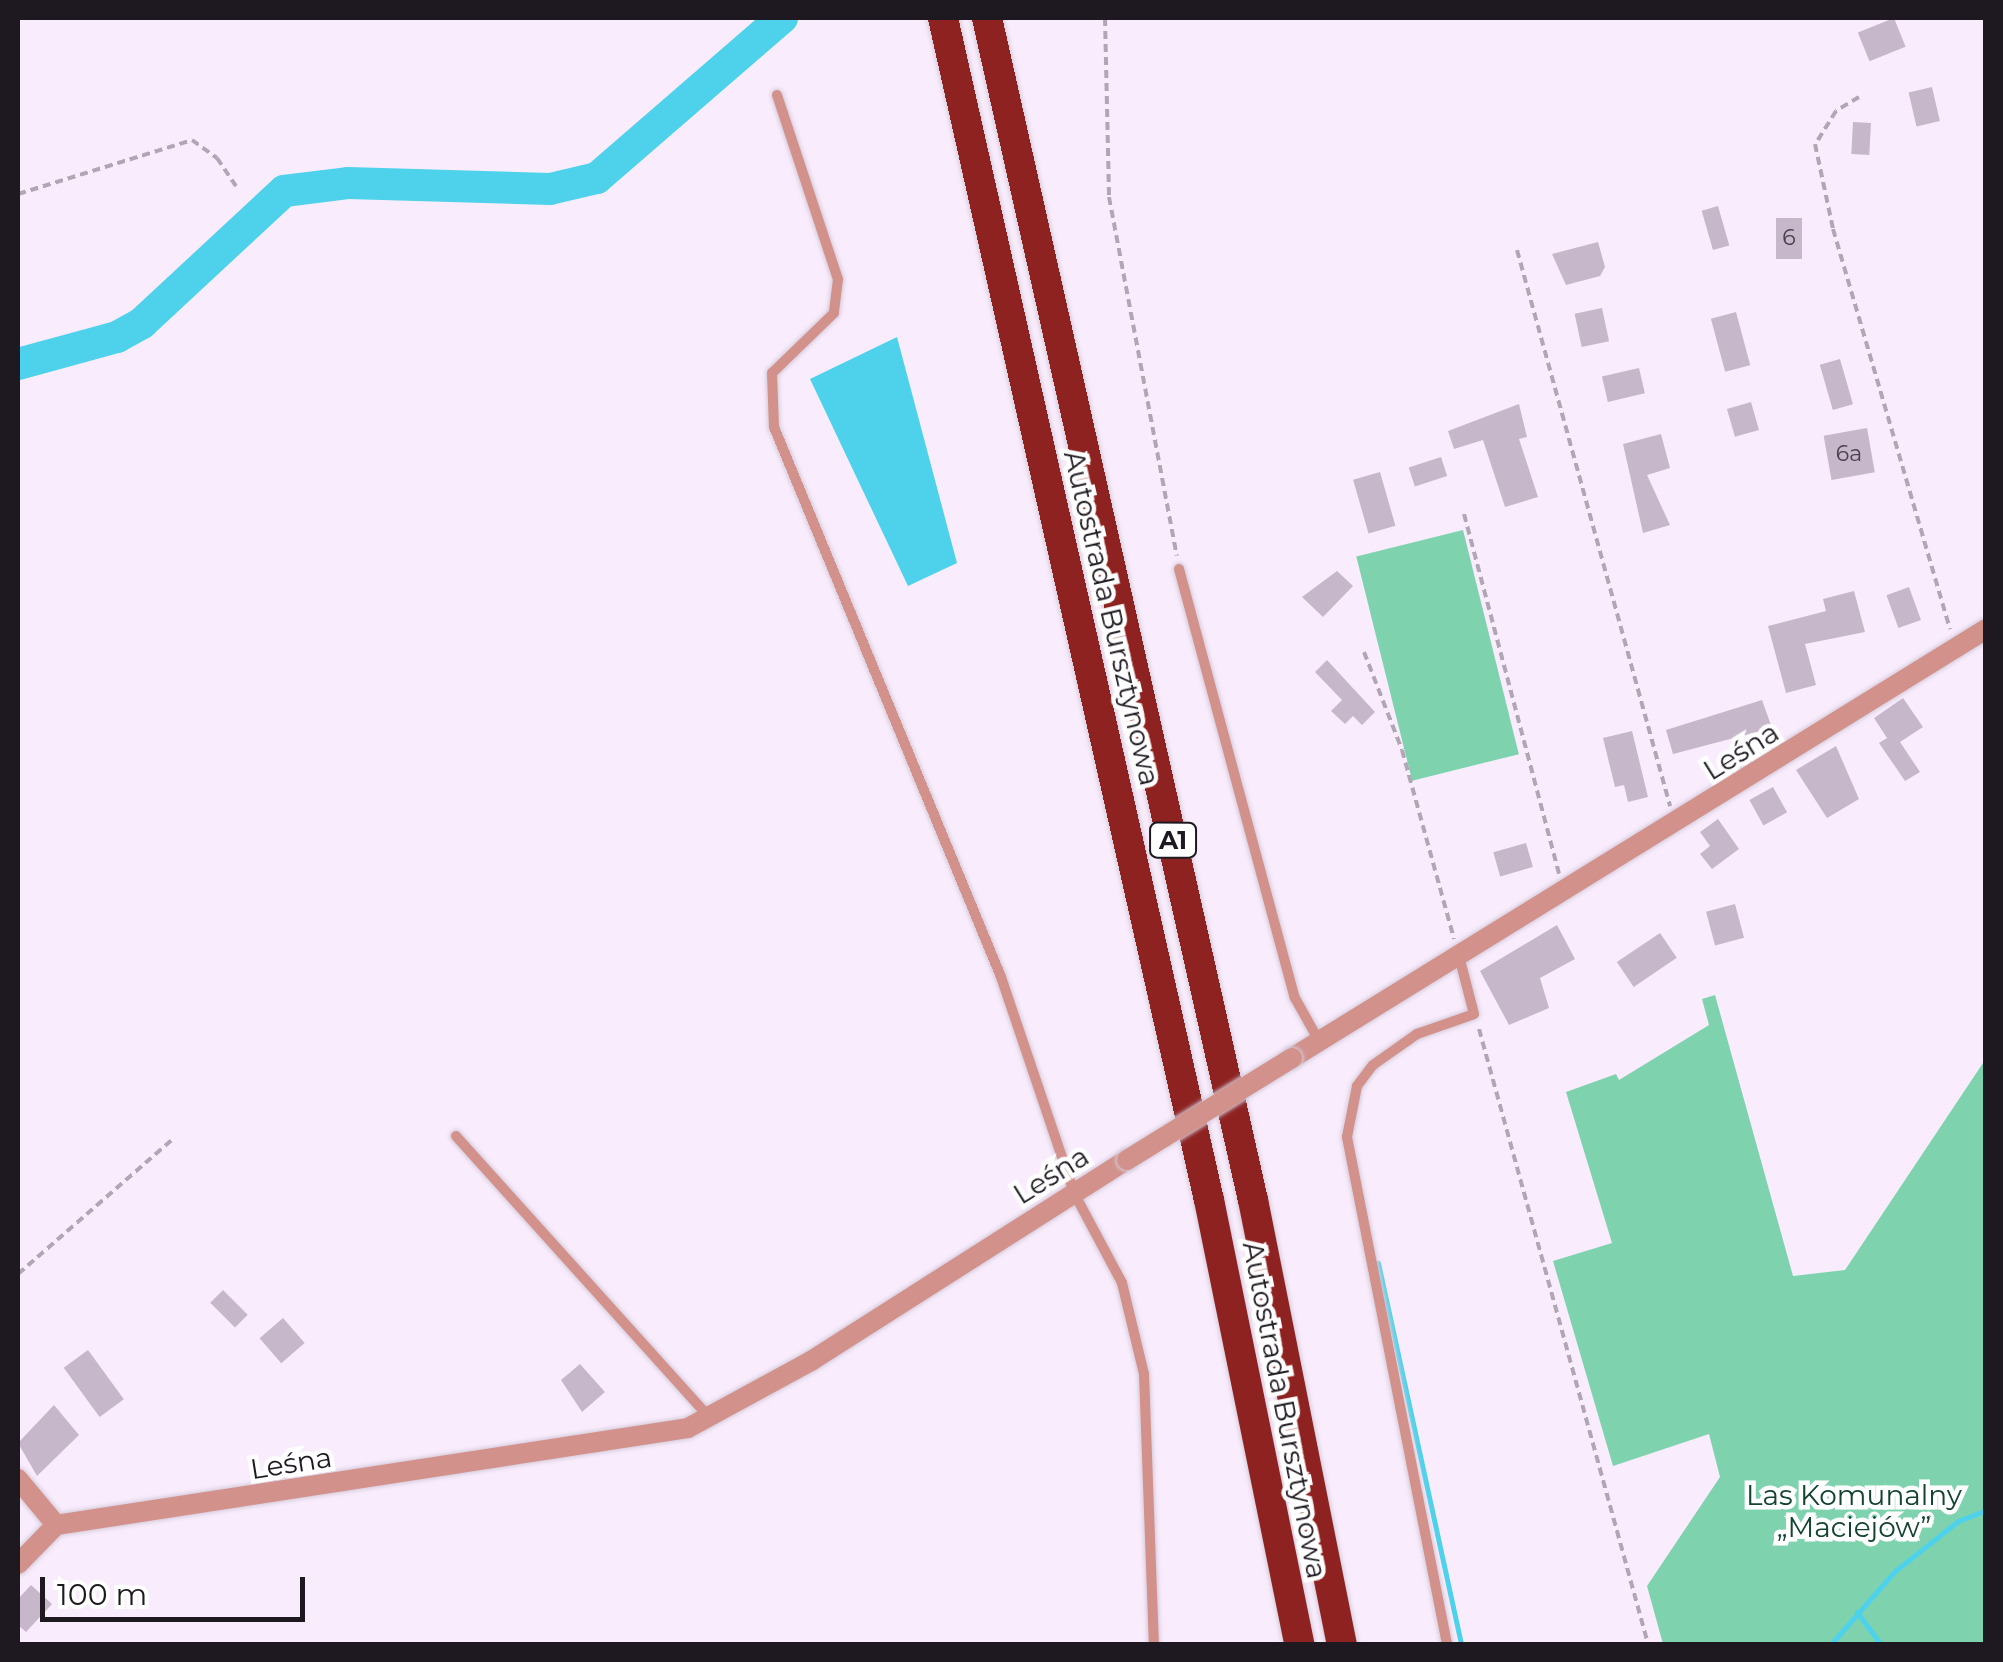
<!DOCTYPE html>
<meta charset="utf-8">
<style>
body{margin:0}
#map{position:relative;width:2003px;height:1662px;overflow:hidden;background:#f9edfd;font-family:Montserrat,sans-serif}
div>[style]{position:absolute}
.green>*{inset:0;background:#7fd2ae;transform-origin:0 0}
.water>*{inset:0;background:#4ed2ec}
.stream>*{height:5px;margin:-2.5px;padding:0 2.5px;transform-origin:2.5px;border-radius:2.5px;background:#4ed2ec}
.river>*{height:32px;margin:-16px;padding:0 16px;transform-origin:16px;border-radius:16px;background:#4ed2ec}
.building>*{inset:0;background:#c6b7cb;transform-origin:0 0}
.path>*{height:4px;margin-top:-2px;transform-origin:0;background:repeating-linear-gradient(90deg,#b1a7b4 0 8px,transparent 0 13px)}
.roads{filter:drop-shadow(0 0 2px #d6cbda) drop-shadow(0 0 2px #d6cbda)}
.lane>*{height:10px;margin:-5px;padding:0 5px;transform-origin:5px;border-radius:5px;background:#d2918b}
.street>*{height:20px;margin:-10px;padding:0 10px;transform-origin:10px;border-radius:10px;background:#d2918b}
.highway>*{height:30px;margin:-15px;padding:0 15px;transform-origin:15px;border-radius:15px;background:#8d2221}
.bridges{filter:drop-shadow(0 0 2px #d6cbda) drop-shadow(0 0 2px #d6cbda)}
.street-bridge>*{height:20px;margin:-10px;padding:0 10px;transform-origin:10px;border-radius:10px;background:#d2918b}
span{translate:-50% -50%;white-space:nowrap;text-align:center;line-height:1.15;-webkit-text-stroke:9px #fff;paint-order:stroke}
.number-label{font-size:22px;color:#48404b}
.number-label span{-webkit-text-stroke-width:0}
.shield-label span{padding:2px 8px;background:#fff;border:2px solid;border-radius:8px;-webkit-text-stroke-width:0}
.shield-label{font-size:25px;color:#1e1920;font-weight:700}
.street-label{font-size:28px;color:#1e1920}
.park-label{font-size:28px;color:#154331}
.frame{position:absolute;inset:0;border:20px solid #1e1920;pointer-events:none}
.scale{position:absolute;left:40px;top:1577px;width:265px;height:45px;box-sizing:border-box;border:5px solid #1e1920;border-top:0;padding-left:12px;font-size:30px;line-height:35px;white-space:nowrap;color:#1e1920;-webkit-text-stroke:8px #fff;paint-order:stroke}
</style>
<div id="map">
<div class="green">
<i style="left:1463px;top:530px;width:231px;height:110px;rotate:76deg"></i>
<i style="clip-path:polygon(1715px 995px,1793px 1276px,1845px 1270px,1985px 1060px,1985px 1644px,1663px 1644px,1647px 1586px,1720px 1477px,1709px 1434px,1613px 1466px,1553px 1261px,1612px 1243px,1566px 1092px,1616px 1074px,1619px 1080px,1709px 1025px,1702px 999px)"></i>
</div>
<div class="water">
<i style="clip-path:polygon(897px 337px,957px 563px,908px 586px,810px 379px)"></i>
</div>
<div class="stream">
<i style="left:1378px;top:1263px;width:390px;rotate:77.7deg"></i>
<i style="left:1857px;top:1612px;width:39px;rotate:54deg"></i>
<i style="left:1831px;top:1644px;width:97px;rotate:-48.8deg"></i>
<i style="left:1895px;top:1571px;width:80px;rotate:-38.4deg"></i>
<i style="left:1958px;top:1521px;width:30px;rotate:-21deg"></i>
</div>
<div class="river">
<i style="left:18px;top:364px;width:103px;rotate:-15.3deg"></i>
<i style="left:117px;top:337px;width:29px;rotate:-29deg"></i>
<i style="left:142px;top:323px;width:194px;rotate:-42.9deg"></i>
<i style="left:284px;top:191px;width:64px;rotate:-7.1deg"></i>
<i style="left:348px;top:183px;width:202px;rotate:1.7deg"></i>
<i style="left:550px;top:189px;width:48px;rotate:-13.2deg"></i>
<i style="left:597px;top:178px;width:245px;rotate:-40.9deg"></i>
</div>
<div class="building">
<i style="left:1894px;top:18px;width:31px;height:39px;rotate:68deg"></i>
<i style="left:1932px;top:87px;width:35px;height:24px;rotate:77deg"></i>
<i style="left:1853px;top:122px;width:18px;height:32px;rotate:3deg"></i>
<i style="left:1718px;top:206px;width:41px;height:17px;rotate:74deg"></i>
<i style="left:1776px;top:218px;width:26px;height:41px"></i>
<i style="clip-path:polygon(1598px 242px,1605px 267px,1600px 276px,1566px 285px,1552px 254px)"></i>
<i style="left:1602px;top:308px;width:34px;height:28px;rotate:78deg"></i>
<i style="left:1736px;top:312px;width:55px;height:26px;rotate:75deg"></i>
<i style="left:1840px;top:359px;width:47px;height:21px;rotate:74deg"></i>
<i style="left:1639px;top:368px;width:26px;height:38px;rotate:77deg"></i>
<i style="left:1751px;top:402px;width:29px;height:25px;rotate:74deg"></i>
<i style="clip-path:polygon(1519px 404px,1527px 437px,1519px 439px,1538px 497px,1505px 507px,1483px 440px,1454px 449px,1448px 431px)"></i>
<i style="left:1867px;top:428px;width:45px;height:44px;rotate:80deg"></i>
<i style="clip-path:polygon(1661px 434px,1670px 468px,1647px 475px,1670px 525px,1643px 533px,1623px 444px)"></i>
<i style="left:1441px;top:457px;width:20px;height:34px;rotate:72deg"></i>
<i style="left:1380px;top:472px;width:56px;height:28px;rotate:74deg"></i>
<i style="clip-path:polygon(1337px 571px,1353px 586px,1323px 617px,1302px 597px)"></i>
<i style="left:1909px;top:587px;width:35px;height:24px;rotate:70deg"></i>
<i style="clip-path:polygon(1854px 591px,1865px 632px,1805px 644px,1816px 685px,1786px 693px,1768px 626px,1826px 611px,1823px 599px)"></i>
<i style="clip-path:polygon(1327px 660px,1375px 712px,1362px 725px,1353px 716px,1345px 724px,1331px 711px,1342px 700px,1315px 672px)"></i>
<i style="clip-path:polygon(1903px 698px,1923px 727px,1900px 742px,1920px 772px,1905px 781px,1879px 743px,1887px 738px,1874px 718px)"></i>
<i style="clip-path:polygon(1762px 700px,1772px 728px,1673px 754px,1666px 730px)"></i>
<i style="clip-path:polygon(1632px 731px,1648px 797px,1628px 802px,1624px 785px,1615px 787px,1603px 738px)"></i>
<i style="clip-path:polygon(1836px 746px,1859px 799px,1827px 818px,1796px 770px)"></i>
<i style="left:1773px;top:787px;width:29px;height:27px;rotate:61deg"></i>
<i style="clip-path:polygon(1718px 819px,1739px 849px,1712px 869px,1700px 854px,1710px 846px,1700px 832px)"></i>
<i style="left:1526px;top:843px;width:25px;height:34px;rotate:74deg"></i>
<i style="left:1735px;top:904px;width:35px;height:30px;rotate:75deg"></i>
<i style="clip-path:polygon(1557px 925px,1575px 959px,1540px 978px,1549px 1008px,1509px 1025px,1480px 971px)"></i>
<i style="left:1660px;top:933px;width:30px;height:52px;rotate:56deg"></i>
<i style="left:223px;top:1290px;width:35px;height:18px;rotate:45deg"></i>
<i style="left:283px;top:1318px;width:33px;height:31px;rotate:49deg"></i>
<i style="left:88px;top:1350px;width:61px;height:30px;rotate:54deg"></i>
<i style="clip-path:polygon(580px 1364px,605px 1392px,582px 1412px,561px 1380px)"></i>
<i style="clip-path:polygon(54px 1405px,79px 1435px,37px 1476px,18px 1443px)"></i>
<i style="clip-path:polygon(31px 1585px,52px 1604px,26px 1632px,18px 1625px,18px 1599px)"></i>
</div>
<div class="path">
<i style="left:1105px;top:18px;width:179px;rotate:88.7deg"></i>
<i style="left:1109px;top:197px;width:365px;rotate:79.3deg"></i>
<i style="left:1859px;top:97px;width:27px;rotate:149deg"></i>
<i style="left:1836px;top:111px;width:39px;rotate:122deg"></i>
<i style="left:1815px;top:144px;width:87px;rotate:78deg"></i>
<i style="left:1833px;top:229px;width:417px;rotate:73.7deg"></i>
<i style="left:18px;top:194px;width:182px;rotate:-17.2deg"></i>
<i style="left:192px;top:140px;width:31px;rotate:36deg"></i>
<i style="left:217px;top:158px;width:34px;rotate:56deg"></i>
<i style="left:1517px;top:250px;width:577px;rotate:74.61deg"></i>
<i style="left:1464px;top:514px;width:372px;rotate:75.2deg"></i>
<i style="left:1364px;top:652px;width:105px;rotate:68.8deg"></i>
<i style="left:1402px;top:750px;width:196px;rotate:74.6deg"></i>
<i style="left:1479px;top:1029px;width:638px;rotate:74.63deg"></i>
<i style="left:18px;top:1274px;width:207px;rotate:-41.1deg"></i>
</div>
<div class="roads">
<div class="lane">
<i style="left:777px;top:95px;width:194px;rotate:71.7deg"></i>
<i style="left:838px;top:279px;width:34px;rotate:97deg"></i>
<i style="left:834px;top:313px;width:86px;rotate:135.9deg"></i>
<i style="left:772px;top:373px;width:54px;rotate:87.9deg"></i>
<i style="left:774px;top:427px;width:595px;rotate:67.57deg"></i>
<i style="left:1001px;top:977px;width:228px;rotate:71.3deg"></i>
<i style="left:1074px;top:1193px;width:102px;rotate:61.9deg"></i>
<i style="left:1122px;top:1283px;width:94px;rotate:76.4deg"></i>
<i style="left:1144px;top:1374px;width:270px;rotate:87.9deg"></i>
<i style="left:1179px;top:569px;width:444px;rotate:74.9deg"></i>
<i style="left:1295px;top:998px;width:49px;rotate:60.8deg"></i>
<i style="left:456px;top:1136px;width:380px;rotate:48deg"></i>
<i style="left:1447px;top:1644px;width:517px;rotate:-101.16deg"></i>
<i style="left:1347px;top:1137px;width:52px;rotate:-78.9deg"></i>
<i style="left:1357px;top:1086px;width:26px;rotate:-53deg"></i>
<i style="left:1373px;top:1065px;width:54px;rotate:-35.2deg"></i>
<i style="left:1417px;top:1034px;width:60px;rotate:-19.3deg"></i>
<i style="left:1474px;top:1014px;width:60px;rotate:-104.5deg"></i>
</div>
<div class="street">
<i style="left:1292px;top:1058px;width:816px;rotate:-31.72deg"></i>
<i style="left:18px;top:1479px;width:60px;rotate:50.4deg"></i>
<i style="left:56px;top:1525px;width:639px;rotate:-8.73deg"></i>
<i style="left:688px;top:1428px;width:140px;rotate:-28.6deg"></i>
<i style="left:811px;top:1361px;width:375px;rotate:-32.5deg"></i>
<i style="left:18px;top:1564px;width:54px;rotate:-45.7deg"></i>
</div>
<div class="highway">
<i style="left:943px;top:18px;width:1212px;rotate:77.32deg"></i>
<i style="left:1209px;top:1200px;width:453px;rotate:78.5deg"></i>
<i style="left:987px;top:18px;width:1212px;rotate:77.32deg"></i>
<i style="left:1253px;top:1200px;width:453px;rotate:78.7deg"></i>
</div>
</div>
<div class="bridges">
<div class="street-bridge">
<i style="left:1127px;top:1160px;width:194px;rotate:-31.7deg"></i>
</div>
</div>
<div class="number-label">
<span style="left:1789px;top:238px">6</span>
<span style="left:1849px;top:454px">6a</span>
</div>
<div class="shield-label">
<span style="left:1173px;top:840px">A1</span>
</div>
<div class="street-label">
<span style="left:1112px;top:618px;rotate:77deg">Autostrada Bursztynowa</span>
<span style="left:1741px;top:751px;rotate:-32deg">Leśna</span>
<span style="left:1051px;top:1175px;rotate:-32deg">Leśna</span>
<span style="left:1285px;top:1410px;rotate:79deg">Autostrada Bursztynowa</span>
<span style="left:291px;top:1463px;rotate:-9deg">Leśna</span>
</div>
<div class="park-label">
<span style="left:1854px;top:1511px">Las Komunalny<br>„Maciejów”</span>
</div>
<div class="frame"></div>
<div class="scale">100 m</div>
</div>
